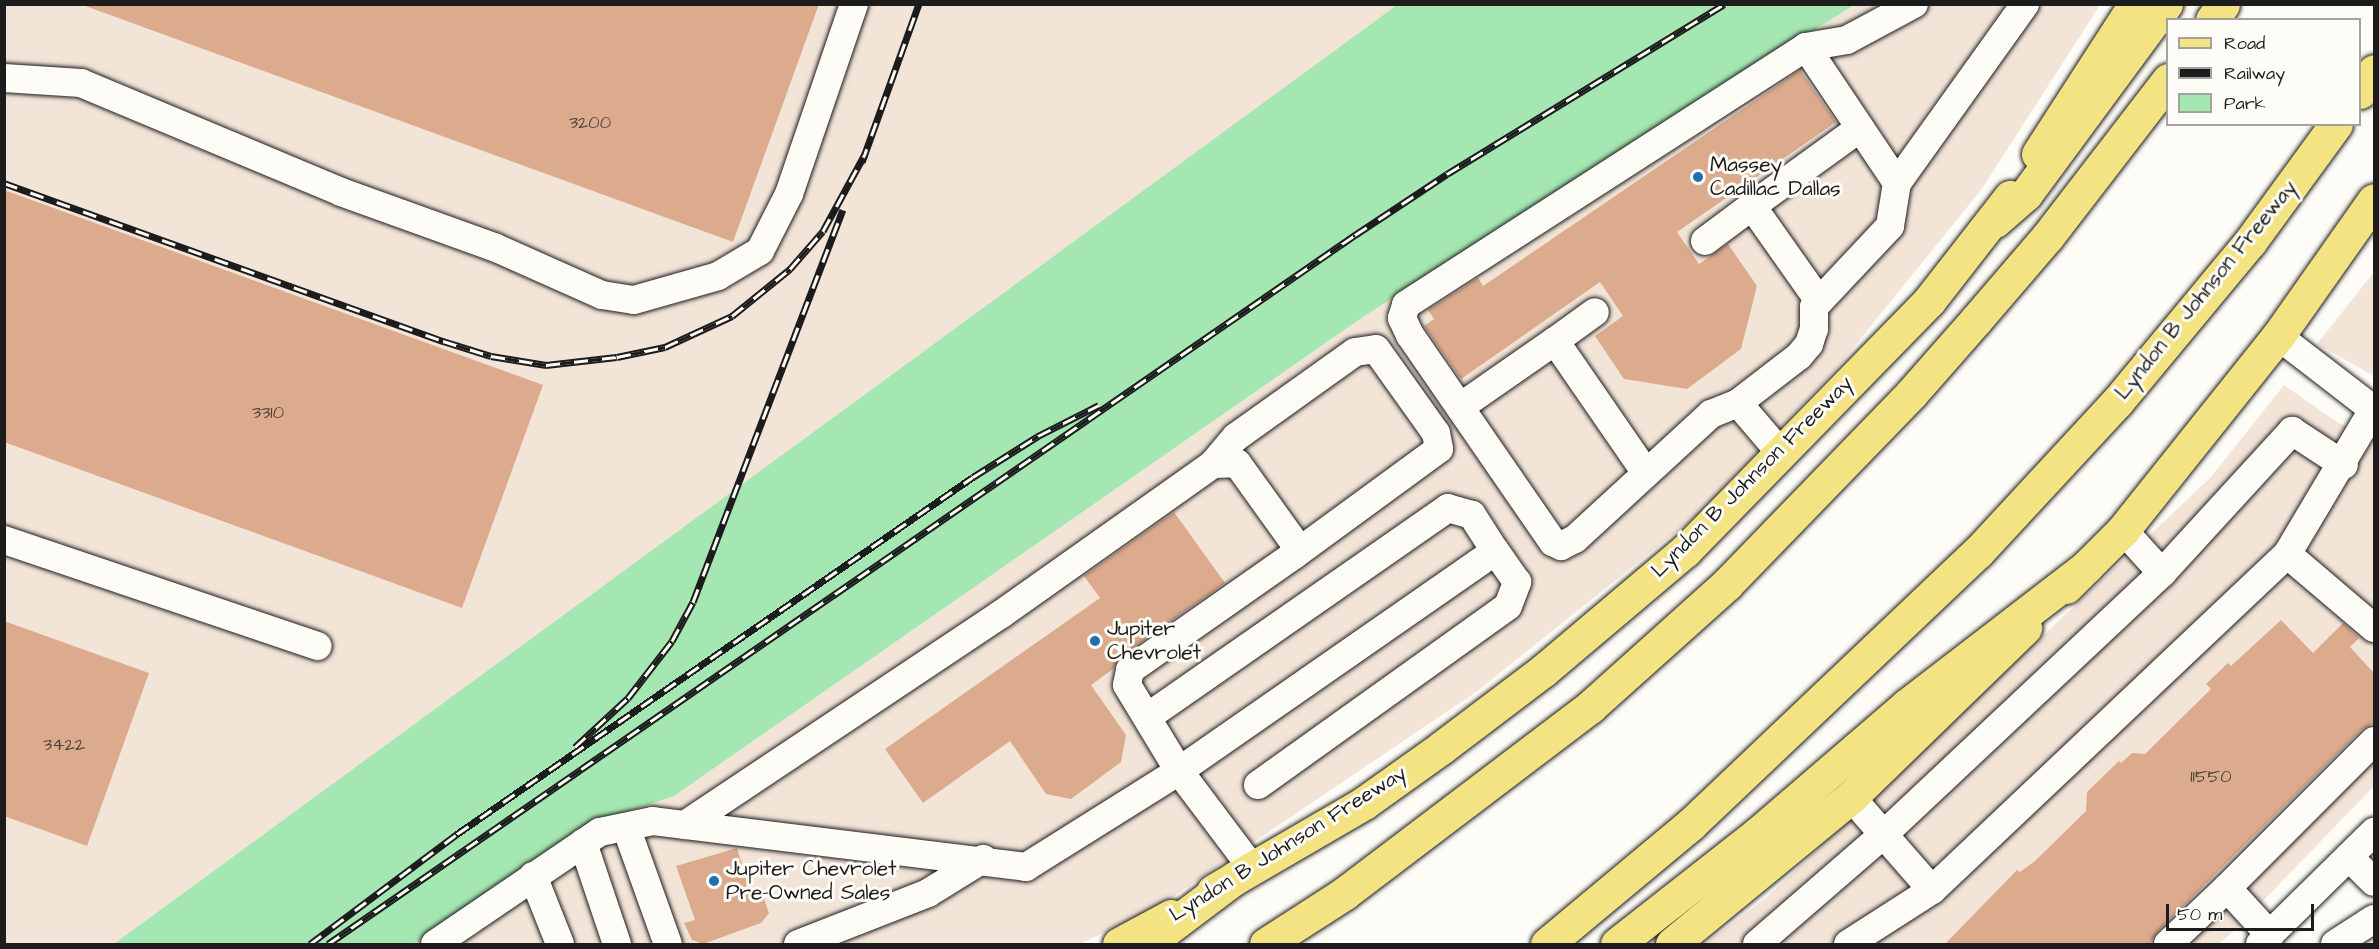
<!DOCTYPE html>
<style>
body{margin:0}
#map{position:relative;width:2379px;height:949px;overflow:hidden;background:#fdfcf7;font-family:"Architects Daughter",sans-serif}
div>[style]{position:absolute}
.built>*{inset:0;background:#f3e4d8}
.green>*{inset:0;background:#a4e7b2}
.building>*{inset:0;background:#dcab8e}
.roads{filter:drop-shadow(0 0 2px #1c1c1c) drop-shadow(0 0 2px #1c1c1c)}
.minor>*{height:28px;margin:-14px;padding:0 14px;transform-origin:14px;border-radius:14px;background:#fdfcf7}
.major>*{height:33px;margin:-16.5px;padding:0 16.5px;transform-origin:16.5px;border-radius:16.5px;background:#f4e382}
.highway>*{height:33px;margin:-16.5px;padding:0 16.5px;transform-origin:16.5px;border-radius:16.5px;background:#f4e382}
.rail>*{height:7px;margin-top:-3.5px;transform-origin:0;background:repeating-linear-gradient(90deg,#fdfcf7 0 14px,#1c1c1c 0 28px);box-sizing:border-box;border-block:2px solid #1c1c1c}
.dots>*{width:16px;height:16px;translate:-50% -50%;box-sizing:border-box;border:3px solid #fdfcf7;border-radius:50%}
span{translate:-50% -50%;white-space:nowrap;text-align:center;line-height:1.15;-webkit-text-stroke:6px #fdfcf7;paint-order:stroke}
.number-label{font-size:18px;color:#4c4038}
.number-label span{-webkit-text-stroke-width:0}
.poi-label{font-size:21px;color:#1c1c1c}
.left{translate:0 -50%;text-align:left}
.street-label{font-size:21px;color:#1c1c1c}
.frame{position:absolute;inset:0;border:6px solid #1c1c1c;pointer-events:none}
.legend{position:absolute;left:2166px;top:18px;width:195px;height:108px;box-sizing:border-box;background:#fdfcf7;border:2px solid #a3a29f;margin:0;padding:8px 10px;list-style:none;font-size:18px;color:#1c1c1c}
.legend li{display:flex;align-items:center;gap:12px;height:30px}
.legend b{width:30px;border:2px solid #a3a29f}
.scale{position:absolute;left:2166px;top:904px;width:148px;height:27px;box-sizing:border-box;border:3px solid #1c1c1c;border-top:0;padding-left:8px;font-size:18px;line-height:21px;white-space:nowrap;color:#1c1c1c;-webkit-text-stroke:4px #fdfcf7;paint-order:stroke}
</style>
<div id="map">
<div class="built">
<i style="clip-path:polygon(5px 5px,1643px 5px,153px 944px,5px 944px)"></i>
<i style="clip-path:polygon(1854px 5px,2100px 5px,1981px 190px,1836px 369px,1696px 516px,1476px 692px,1162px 904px,1080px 944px,414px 944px,586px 826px,674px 796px,1363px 317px)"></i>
<i style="clip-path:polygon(2374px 272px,2374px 376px,2317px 344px)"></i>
<i style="clip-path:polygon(2284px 385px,2337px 422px,2374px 440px,2374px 786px,2235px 930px,2219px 944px,1704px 944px,1766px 898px,2211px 477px)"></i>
</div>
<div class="green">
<i style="clip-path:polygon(1397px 5px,1854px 5px,1363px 317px,674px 796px,586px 826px,414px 944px,114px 944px)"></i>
</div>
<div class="building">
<i style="clip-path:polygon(80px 4px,819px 4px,733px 242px)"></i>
<i style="clip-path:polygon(1800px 70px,1836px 122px,1677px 232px,1699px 264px,1728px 244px,1757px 286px,1741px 349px,1687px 389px,1624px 379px,1595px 336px,1623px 316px,1600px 282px,1461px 379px,1424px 326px,1434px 319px,1428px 310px,1478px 278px,1483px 286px)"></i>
<i style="clip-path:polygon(4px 190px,543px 385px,462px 608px,4px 442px)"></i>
<i style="clip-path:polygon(1174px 512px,1225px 583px,1121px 656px,1113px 669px,1091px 685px,1126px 735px,1121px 762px,1071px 799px,1046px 794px,1010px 741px,923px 803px,885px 749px,1100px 598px,1084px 576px)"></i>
<i style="clip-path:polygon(2281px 620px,2313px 653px,2343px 623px,2359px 638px,2350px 647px,2374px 673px,2374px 723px,2362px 729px,2157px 932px,2149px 945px,1944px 945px,2017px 870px,2020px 872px,2035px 861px,2086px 811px,2087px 792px,2119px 761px,2121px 763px,2132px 753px,2145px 754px,2211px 689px,2206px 684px,2228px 663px,2231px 666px)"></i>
<i style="clip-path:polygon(4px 621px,149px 673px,87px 846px,4px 816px)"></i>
<i style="clip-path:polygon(737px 848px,753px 899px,763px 896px,769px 913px,761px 923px,703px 944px,692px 940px,684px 923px,695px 920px,676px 866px)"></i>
</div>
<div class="roads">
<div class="minor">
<i style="left:1914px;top:4px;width:76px;rotate:151.8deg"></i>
<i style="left:1847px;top:40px;width:42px;rotate:170.3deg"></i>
<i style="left:1806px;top:47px;width:476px;rotate:147.2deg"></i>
<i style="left:1406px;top:305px;width:14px;rotate:107deg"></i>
<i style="left:1402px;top:318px;width:19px;rotate:65deg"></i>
<i style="left:1410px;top:335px;width:252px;rotate:55.4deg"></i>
<i style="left:1553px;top:542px;width:9px;rotate:27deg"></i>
<i style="left:1561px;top:546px;width:16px;rotate:-27deg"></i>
<i style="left:1575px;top:539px;width:185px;rotate:-42.6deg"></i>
<i style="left:1711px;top:414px;width:29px;rotate:-22deg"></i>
<i style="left:1738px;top:403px;width:77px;rotate:-37.6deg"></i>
<i style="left:1799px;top:356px;width:16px;rotate:-50deg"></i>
<i style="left:1809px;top:344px;width:16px;rotate:-72deg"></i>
<i style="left:1814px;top:329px;width:22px;rotate:-90deg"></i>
<i style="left:1814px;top:307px;width:111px;rotate:-46.8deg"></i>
<i style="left:1890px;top:226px;width:44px;rotate:-80.8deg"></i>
<i style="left:1897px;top:183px;width:220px;rotate:-54.4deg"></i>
<i style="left:1806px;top:47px;width:164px;rotate:56.2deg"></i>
<i style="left:4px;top:78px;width:77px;rotate:3.7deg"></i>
<i style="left:81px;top:83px;width:282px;rotate:22.7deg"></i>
<i style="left:341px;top:192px;width:163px;rotate:19.8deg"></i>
<i style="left:494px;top:247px;width:118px;rotate:24deg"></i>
<i style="left:602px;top:295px;width:32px;rotate:9deg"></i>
<i style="left:634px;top:300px;width:87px;rotate:-15.9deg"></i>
<i style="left:718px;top:276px;width:49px;rotate:-30.8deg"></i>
<i style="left:760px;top:251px;width:64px;rotate:-63deg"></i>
<i style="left:789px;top:194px;width:201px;rotate:-71.1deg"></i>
<i style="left:1705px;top:241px;width:59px;rotate:-36.7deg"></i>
<i style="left:1819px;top:301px;width:116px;rotate:-125.2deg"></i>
<i style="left:1752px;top:206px;width:133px;rotate:-35.8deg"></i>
<i style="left:2278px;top:336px;width:121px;rotate:37.6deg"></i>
<i style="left:1555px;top:341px;width:49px;rotate:-35.9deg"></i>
<i style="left:1738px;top:403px;width:63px;rotate:49.5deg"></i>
<i style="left:1460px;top:407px;width:116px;rotate:-34.8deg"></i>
<i style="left:1555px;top:341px;width:160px;rotate:55.4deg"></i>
<i style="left:2373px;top:410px;width:168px;rotate:120.8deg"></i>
<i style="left:2287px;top:554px;width:114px;rotate:40.4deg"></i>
<i style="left:1213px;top:464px;width:35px;rotate:-50deg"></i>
<i style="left:1236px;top:437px;width:146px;rotate:-35.5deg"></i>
<i style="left:1355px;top:352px;width:21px;rotate:-8deg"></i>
<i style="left:1376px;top:349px;width:103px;rotate:54.5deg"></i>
<i style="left:1436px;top:433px;width:16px;rotate:79deg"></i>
<i style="left:1439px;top:449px;width:180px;rotate:143.8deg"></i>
<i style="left:2123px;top:530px;width:58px;rotate:47.8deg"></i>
<i style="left:4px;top:540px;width:331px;rotate:18.7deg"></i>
<i style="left:1258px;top:785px;width:307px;rotate:-35.6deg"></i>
<i style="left:1508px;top:606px;width:26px;rotate:-69deg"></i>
<i style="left:1517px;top:582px;width:38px;rotate:-125deg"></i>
<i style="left:685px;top:825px;width:379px;rotate:-33.7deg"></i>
<i style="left:1000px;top:615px;width:261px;rotate:-35.3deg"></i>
<i style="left:1213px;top:464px;width:24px;rotate:-2deg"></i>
<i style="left:1237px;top:463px;width:101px;rotate:54.3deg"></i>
<i style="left:1296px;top:545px;width:10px;rotate:101deg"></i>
<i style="left:1294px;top:555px;width:200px;rotate:145deg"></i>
<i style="left:1130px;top:670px;width:15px;rotate:101deg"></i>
<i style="left:1127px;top:685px;width:100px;rotate:58.8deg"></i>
<i style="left:1179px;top:771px;width:385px;rotate:-34.8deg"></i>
<i style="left:1495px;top:551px;width:43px;rotate:-122.6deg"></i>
<i style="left:1472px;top:515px;width:25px;rotate:-164deg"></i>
<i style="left:1448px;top:508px;width:366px;rotate:145.2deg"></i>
<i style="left:626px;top:827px;width:124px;rotate:70.3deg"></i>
<i style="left:583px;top:843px;width:107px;rotate:71.4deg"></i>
<i style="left:2349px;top:857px;width:35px;rotate:45deg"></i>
<i style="left:533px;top:876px;width:73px;rotate:68.3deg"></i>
<i style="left:2227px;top:888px;width:208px;rotate:-45deg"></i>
<i style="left:1932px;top:890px;width:489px;rotate:-43.4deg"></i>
<i style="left:435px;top:944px;width:199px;rotate:-34.2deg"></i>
<i style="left:600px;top:832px;width:54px;rotate:-11.7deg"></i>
<i style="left:653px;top:821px;width:376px;rotate:7deg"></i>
<i style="left:1026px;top:867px;width:181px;rotate:-32.1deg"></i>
<i style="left:1179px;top:771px;width:121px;rotate:53deg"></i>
<i style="left:798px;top:944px;width:140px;rotate:-21.4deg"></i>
<i style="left:928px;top:893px;width:65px;rotate:-31.7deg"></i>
<i style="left:1757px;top:944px;width:167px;rotate:-40.9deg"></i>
<i style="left:1883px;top:835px;width:383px;rotate:-43.2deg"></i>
<i style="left:2162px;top:573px;width:193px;rotate:-47.5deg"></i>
<i style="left:2292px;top:431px;width:62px;rotate:33.2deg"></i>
<i style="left:1848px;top:944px;width:100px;rotate:-32.7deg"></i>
<i style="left:1932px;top:890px;width:123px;rotate:-131.1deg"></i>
<i style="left:2168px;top:944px;width:81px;rotate:-43.5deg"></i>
<i style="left:2227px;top:888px;width:64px;rotate:47.5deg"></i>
<i style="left:2260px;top:944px;width:160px;rotate:-44.5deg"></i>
<i style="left:2335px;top:944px;width:46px;rotate:-32.7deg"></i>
</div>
<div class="major">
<i style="left:2038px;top:154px;width:179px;rotate:-57.1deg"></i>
<i style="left:2066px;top:587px;width:81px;rotate:-45deg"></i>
<i style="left:2123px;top:530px;width:248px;rotate:-51.4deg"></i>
<i style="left:2278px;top:336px;width:166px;rotate:-54.8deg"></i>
<i style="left:1213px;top:891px;width:175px;rotate:-30.2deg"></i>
<i style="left:1364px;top:803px;width:95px;rotate:-35.5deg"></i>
<i style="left:1441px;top:748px;width:129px;rotate:-37.1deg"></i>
<i style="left:1544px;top:670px;width:185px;rotate:-40.2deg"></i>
<i style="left:1685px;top:551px;width:349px;rotate:-45.7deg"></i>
<i style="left:1929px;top:301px;width:132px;rotate:-52.1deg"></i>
<i style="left:1119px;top:944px;width:59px;rotate:-28.3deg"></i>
<i style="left:1672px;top:944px;width:232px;rotate:-39.4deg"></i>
<i style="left:1851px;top:797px;width:243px;rotate:-44.2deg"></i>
</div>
<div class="highway">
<i style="left:2212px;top:20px;width:19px;rotate:-55deg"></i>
<i style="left:2360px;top:92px;width:25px;rotate:-56deg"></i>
<i style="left:1995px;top:221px;width:41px;rotate:-41.1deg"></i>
<i style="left:2026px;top:194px;width:236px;rotate:-53.6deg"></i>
<i style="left:1147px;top:944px;width:111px;rotate:-37deg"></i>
<i style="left:1266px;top:944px;width:94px;rotate:-32.8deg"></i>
<i style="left:1345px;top:893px;width:308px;rotate:-37.2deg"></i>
<i style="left:1590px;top:707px;width:184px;rotate:-41.9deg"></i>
<i style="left:1727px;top:584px;width:264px;rotate:-45.9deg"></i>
<i style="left:1911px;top:394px;width:98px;rotate:-48.7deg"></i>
<i style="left:1976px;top:320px;width:111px;rotate:-49.4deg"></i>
<i style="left:2048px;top:236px;width:197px;rotate:-52.4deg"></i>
<i style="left:1547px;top:944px;width:187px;rotate:-39.8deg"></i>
<i style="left:1691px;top:824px;width:395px;rotate:-43.5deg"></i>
<i style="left:1978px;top:552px;width:205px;rotate:-47.2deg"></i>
<i style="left:2117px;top:402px;width:208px;rotate:-50.3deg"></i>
<i style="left:2250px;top:242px;width:146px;rotate:-53.9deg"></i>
<i style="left:1617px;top:944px;width:177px;rotate:-38.1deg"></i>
<i style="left:1756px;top:835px;width:199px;rotate:-40.7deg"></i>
<i style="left:1907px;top:705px;width:226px;rotate:-37.6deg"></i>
</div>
</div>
<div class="rail">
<i style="left:862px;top:162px;width:168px;rotate:-70.2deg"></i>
<i style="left:4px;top:183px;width:467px;rotate:19.8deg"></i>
<i style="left:443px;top:341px;width:50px;rotate:17.4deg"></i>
<i style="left:491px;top:356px;width:56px;rotate:9.3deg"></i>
<i style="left:546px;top:365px;width:71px;rotate:-6.4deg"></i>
<i style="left:617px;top:357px;width:49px;rotate:-11.8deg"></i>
<i style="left:665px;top:347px;width:74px;rotate:-24.8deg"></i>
<i style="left:732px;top:316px;width:75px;rotate:-39deg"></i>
<i style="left:790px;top:269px;width:50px;rotate:-49deg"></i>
<i style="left:823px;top:231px;width:88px;rotate:-61.4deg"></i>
<i style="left:575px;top:747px;width:72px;rotate:-42.8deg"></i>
<i style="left:628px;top:698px;width:72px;rotate:-52.3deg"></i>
<i style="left:672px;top:641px;width:44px;rotate:-61.7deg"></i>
<i style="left:693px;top:602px;width:420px;rotate:-69.1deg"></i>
<i style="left:310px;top:944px;width:184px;rotate:-36.8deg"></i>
<i style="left:457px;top:834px;width:627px;rotate:-34.68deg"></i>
<i style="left:973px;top:477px;width:77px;rotate:-32.2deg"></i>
<i style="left:1038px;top:436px;width:68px;rotate:-26.9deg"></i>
<i style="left:328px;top:944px;width:1248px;rotate:-34.62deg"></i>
<i style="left:1355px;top:235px;width:110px;rotate:-33.5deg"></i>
<i style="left:1447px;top:174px;width:325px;rotate:-31.5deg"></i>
</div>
<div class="dots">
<i style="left:1698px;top:177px;background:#1f6fb2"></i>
<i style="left:1095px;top:641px;background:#1f6fb2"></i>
<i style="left:714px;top:881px;background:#1f6fb2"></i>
</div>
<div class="number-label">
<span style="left:590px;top:123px">3200</span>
<span style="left:268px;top:413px">3310</span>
<span style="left:64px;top:745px">3422</span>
<span style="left:2211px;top:777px">11550</span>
</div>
<div class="poi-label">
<span class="left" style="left:1710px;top:177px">Massey<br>Cadillac Dallas</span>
<span class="left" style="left:1107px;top:641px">Jupiter<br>Chevrolet</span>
<span class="left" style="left:726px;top:881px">Jupiter Chevrolet<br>Pre-Owned Sales</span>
</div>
<div class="street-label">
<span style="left:2206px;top:290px;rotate:-51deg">Lyndon B Johnson Freeway</span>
<span style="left:1752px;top:477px;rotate:-45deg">Lyndon B Johnson Freeway</span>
<span style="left:1288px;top:844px;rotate:-32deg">Lyndon B Johnson Freeway</span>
</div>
<div class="frame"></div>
<ul class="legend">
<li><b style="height:8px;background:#f4e382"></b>Road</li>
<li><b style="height:8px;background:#1c1c1c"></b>Railway</li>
<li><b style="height:16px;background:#a4e7b2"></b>Park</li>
</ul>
<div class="scale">50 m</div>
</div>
